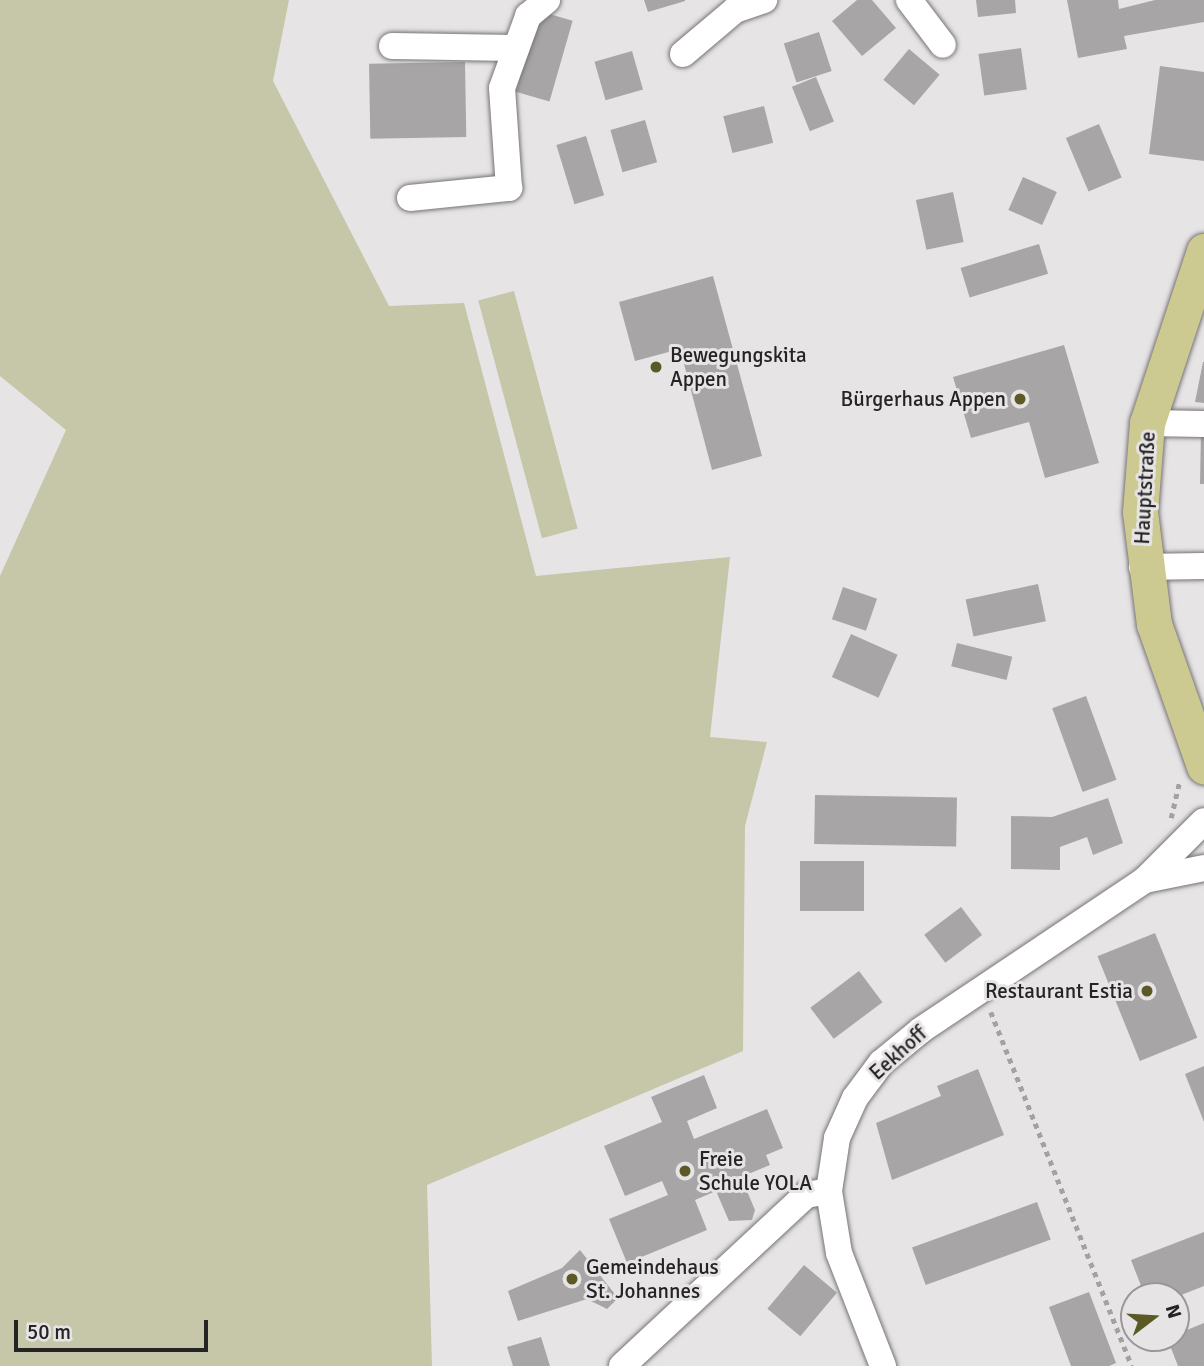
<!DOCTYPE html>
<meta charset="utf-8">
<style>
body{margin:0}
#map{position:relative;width:1204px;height:1366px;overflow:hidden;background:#e7e4e6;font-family:Signika,sans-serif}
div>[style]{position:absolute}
.green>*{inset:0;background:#c6c6a9;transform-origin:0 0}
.building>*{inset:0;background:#a8a5a7;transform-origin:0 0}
.path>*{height:4.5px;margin-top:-2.25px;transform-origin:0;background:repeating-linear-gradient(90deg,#a3a1a3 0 5px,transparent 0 10px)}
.roads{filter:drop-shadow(0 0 2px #777476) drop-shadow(0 0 2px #777476)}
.minor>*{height:26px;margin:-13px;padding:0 13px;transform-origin:13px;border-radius:13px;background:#fff}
.major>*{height:35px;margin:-17.5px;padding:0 17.5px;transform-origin:17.5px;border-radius:17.5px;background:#ccca91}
.dots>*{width:19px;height:19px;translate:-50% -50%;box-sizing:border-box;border:4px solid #e7e4e6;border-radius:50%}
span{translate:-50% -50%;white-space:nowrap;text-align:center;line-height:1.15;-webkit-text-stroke:6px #e7e4e6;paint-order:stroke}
.poi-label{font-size:21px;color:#252425}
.left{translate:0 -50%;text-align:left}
.right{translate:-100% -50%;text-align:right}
.street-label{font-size:21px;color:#252425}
.north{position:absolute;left:1120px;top:1282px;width:70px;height:70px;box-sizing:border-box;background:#e7e4e6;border:2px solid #999799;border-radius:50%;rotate:73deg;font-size:19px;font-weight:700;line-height:28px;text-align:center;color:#252425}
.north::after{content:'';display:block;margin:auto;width:24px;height:32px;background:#5b5a27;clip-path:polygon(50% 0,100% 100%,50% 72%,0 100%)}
.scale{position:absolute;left:14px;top:1320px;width:194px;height:32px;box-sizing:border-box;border:4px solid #252425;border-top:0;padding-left:9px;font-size:21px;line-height:24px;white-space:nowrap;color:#252425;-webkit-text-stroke:5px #e7e4e6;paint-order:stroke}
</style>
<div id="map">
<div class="green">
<i style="clip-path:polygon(0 0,289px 0,273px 81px,389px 306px,464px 303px,536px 576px,730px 557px,710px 737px,767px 742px,745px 826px,743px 1051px,427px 1185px,432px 1366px,0 1366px,0 576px,66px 430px,0 376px)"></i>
<i style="left:514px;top:291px;width:246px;height:37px;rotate:75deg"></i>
</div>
<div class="building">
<i style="clip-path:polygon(644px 0,685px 0,685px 1px,648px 12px)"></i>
<i style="clip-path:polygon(857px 0,872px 0,896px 28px,862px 56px,832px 21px)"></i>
<i style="clip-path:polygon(976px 0,1015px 0,1016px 13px,978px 17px)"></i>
<i style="clip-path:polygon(1067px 0,1118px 0,1119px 9px,1155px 0,1204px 0,1204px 22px,1124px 36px,1127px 49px,1078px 58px)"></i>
<i style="left:539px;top:11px;width:35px;height:84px;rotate:16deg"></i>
<i style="left:819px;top:32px;width:41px;height:37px;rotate:72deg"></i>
<i style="left:1021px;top:48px;width:42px;height:43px;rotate:82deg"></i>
<i style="left:909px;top:49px;width:40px;height:40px;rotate:40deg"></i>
<i style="left:632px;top:51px;width:40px;height:39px;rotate:74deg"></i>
<i style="left:465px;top:62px;width:75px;height:96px;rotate:89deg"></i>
<i style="clip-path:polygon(1160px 66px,1204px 72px,1204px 161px,1149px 154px)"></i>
<i style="left:816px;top:77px;width:48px;height:26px;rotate:68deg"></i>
<i style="left:764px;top:106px;width:38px;height:42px;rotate:76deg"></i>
<i style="left:645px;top:120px;width:44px;height:36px;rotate:74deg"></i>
<i style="left:1099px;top:124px;width:58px;height:36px;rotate:67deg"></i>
<i style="left:586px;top:136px;width:62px;height:31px;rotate:73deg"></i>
<i style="left:1023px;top:177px;width:37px;height:36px;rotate:24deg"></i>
<i style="left:953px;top:192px;width:51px;height:38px;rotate:78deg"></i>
<i style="left:1039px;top:244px;width:31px;height:82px;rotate:73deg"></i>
<i style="clip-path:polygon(713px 276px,762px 456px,712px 470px,680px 349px,635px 361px,619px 302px)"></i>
<i style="clip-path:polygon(1064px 345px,1099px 463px,1045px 478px,1029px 422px,971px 438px,953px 377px)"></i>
<i style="clip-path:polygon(1203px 362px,1204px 362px,1204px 403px,1195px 402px)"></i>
<i style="clip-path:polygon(1201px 431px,1204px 432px,1204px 484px,1200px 484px)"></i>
<i style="left:1038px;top:584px;width:38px;height:74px;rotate:78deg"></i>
<i style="left:843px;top:587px;width:36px;height:34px;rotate:19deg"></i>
<i style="left:851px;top:634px;width:51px;height:47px;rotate:24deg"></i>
<i style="left:957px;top:643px;width:57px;height:24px;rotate:14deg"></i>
<i style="left:1086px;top:696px;width:89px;height:36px;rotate:70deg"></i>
<i style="left:815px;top:795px;width:142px;height:49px;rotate:1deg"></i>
<i style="clip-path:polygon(1108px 798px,1123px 843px,1093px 855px,1087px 837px,1060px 847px,1060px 870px,1011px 869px,1011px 816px,1052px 817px)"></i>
<i style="left:800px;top:861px;width:64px;height:50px"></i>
<i style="left:961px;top:907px;width:35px;height:46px;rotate:53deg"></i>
<i style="left:1155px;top:933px;width:113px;height:62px;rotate:68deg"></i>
<i style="left:859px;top:971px;width:39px;height:61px;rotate:53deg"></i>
<i style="clip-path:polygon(1204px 1066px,1204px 1122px,1185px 1074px)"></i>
<i style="clip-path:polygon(978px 1069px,1004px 1135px,892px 1180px,876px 1123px,941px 1096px,937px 1086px)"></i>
<i style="clip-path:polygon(704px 1075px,717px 1108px,687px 1121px,694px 1139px,767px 1109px,783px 1148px,766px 1155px,770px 1165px,741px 1177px,755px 1210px,752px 1220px,729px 1221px,716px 1191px,695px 1200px,707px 1230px,627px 1263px,609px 1219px,668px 1195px,662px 1181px,625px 1196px,604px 1146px,662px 1122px,651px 1097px)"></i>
<i style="left:1037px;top:1202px;width:40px;height:133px;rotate:70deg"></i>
<i style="clip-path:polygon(1204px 1232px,1204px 1286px,1176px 1297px,1145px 1296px,1131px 1260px)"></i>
<i style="clip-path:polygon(580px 1250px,618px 1298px,607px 1309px,587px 1299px,518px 1321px,508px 1291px,562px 1268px)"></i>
<i style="left:804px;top:1265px;width:43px;height:57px;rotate:40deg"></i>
<i style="clip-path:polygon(1089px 1292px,1116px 1363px,1109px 1366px,1071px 1366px,1049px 1307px)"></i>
<i style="clip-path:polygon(1204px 1323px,1204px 1366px,1178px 1366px,1167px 1338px)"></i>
<i style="clip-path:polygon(541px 1337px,550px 1366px,513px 1366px,507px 1347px)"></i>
</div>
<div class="path">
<i style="left:1171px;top:818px;width:37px;rotate:-77deg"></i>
<i style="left:991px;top:1012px;width:381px;rotate:68.3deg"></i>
</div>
<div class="roads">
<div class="minor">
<i style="left:909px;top:0;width:56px;rotate:52.9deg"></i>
<i style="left:392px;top:46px;width:124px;rotate:0.9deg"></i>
<i style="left:683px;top:54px;width:68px;rotate:-40.2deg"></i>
<i style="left:735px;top:10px;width:31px;rotate:-19deg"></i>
<i style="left:410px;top:198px;width:100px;rotate:-5.8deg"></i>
<i style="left:509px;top:188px;width:100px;rotate:-94deg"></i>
<i style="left:502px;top:88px;width:77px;rotate:-70.1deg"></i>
<i style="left:528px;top:16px;width:25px;rotate:-40deg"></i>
<i style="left:1147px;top:423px;width:57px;rotate:1deg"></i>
<i style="left:1142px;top:567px;width:62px;rotate:-0.9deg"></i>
<i style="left:1145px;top:880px;width:60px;rotate:-11.5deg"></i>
<i style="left:622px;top:1366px;width:251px;rotate:-42.9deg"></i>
<i style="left:806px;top:1195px;width:23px;rotate:-10deg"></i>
<i style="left:883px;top:1366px;width:121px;rotate:-111.3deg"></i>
<i style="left:839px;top:1253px;width:63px;rotate:-99.2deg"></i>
<i style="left:829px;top:1191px;width:54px;rotate:-81.4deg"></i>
<i style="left:837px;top:1138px;width:44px;rotate:-65.8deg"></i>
<i style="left:855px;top:1098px;width:44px;rotate:-53.4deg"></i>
<i style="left:881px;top:1063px;width:52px;rotate:-39.5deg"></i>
<i style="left:921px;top:1030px;width:270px;rotate:-33.8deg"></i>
<i style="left:1145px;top:880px;width:83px;rotate:-45deg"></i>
</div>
<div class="major">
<i style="left:1204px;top:251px;width:181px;rotate:108.3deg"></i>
<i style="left:1147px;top:423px;width:89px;rotate:94.5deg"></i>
<i style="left:1140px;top:512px;width:113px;rotate:82.9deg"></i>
<i style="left:1154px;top:624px;width:151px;rotate:70.6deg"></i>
</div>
</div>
<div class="dots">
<i style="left:656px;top:367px;background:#5b5a27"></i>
<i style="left:1020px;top:399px;background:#5b5a27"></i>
<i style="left:1147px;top:991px;background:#5b5a27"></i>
<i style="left:685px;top:1171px;background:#5b5a27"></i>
<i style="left:572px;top:1279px;background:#5b5a27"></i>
</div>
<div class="poi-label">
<span class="left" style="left:670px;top:367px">Bewegungskita<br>Appen</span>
<span class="right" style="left:1006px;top:399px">Bürgerhaus Appen</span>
<span class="right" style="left:1133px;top:991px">Restaurant Estia</span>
<span class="left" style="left:699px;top:1171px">Freie<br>Schule YOLA</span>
<span class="left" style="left:586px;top:1279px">Gemeindehaus<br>St. Johannes</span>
</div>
<div class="street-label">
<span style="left:1145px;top:488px;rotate:-87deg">Hauptstraße</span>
<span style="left:898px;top:1053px;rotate:-42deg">Eekhoff</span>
</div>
<div class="north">N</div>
<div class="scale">50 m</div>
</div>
